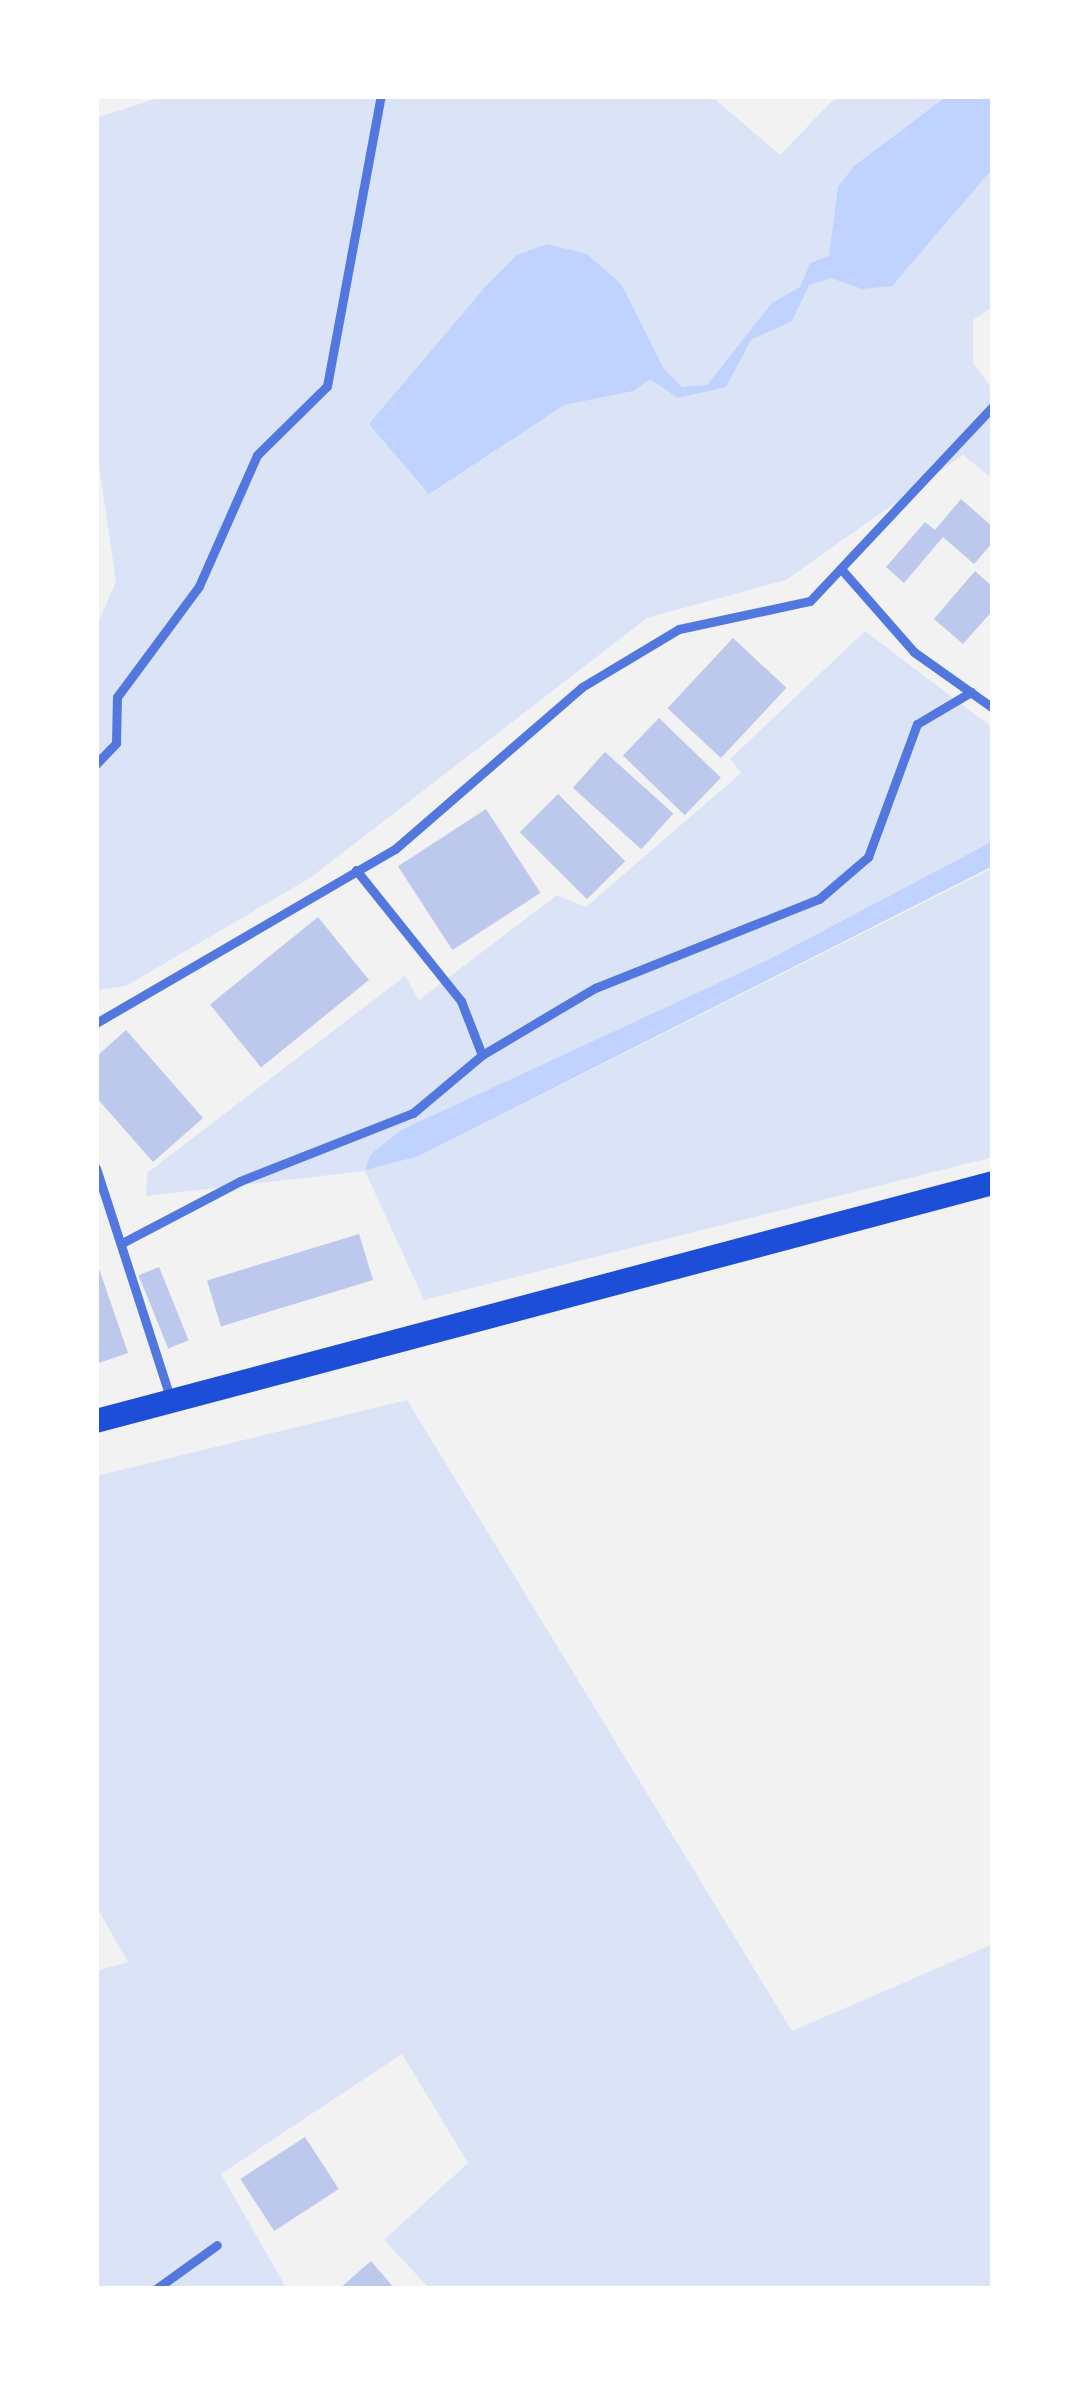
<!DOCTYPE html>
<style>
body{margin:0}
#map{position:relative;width:1089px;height:2385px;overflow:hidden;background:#f2f2f2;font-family:Inter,sans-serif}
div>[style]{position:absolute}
.green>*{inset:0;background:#dbe4f7}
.water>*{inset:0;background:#bfd3fe}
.building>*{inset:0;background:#bdc9ec;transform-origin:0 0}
.service>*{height:9px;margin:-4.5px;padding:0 4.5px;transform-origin:4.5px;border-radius:4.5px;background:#5277de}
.secondary>*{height:24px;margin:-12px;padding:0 12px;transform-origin:12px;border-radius:12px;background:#1d4ed8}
span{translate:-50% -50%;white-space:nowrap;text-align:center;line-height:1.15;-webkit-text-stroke:9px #fff;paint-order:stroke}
.frame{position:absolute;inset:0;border:99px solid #fff;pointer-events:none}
</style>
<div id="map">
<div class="green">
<i style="clip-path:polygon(164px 96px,711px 96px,780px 155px,837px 96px,993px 96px,993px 307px,973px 320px,973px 363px,993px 390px,993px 479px,963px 455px,786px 580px,647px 618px,310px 878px,126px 986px,96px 990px,96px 626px,116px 582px,96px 444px,96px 118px)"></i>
<i style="clip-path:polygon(865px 631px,993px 728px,993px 841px,769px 960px,401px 1130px,371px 1154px,419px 1156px,993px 868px,993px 1157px,424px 1300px,365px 1171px,146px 1196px,147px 1173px,405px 976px,419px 1000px,557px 895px,586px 907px,741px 773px,730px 759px)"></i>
<i style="clip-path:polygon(407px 1400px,792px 2031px,993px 1944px,993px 2289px,430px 2289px,384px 2240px,468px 2163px,402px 2054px,221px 2174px,287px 2289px,96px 2289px,96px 1971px,128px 1962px,96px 1906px,96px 1476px)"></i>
</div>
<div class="water">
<i style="clip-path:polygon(947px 96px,993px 96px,993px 168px,892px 286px,862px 289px,831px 278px,809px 285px,792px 321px,751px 340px,726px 387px,678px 398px,650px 379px,633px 391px,564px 405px,429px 494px,369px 424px,486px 286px,517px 255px,547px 244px,587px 254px,622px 285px,664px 369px,682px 387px,707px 385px,772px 303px,800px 287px,810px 263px,829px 256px,838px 187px,854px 166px)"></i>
<i style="clip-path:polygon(993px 841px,993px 866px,419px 1156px,365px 1170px,371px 1154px,401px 1130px,768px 960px)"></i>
</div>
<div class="building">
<i style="clip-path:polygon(961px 499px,993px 527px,993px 542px,974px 564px,943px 537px,904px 583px,886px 567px,925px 522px,935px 530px)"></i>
<i style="clip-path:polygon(975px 571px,993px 587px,993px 610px,963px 644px,934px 619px)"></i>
<i style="left:733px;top:638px;width:73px;height:96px;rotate:43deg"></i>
<i style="left:659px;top:718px;width:86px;height:52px;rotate:44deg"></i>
<i style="left:605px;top:752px;width:92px;height:48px;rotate:42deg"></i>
<i style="left:558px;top:794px;width:95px;height:54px;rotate:45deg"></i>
<i style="left:486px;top:809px;width:100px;height:105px;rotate:57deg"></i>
<i style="left:318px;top:917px;width:81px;height:139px;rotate:51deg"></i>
<i style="clip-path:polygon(126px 1030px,203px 1118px,153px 1162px,96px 1097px,96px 1057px)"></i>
<i style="left:359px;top:1234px;width:48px;height:159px;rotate:73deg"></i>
<i style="clip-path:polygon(96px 1260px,128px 1353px,96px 1364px)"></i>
<i style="left:159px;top:1267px;width:79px;height:22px;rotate:68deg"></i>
<i style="left:305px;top:2137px;width:62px;height:77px;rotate:57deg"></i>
<i style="clip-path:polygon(371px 2261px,395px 2289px,339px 2289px)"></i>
</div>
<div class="service">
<i style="left:842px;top:570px;width:109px;rotate:48.7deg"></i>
<i style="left:914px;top:652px;width:97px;rotate:35.3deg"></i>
<i style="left:96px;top:764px;width:29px;rotate:-46deg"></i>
<i style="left:116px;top:743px;width:46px;rotate:-88.8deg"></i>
<i style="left:117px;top:697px;width:138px;rotate:-53.5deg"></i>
<i style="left:199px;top:586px;width:143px;rotate:-66.1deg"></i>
<i style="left:257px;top:455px;width:98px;rotate:-44.6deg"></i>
<i style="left:327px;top:386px;width:295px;rotate:-79.5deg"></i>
<i style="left:96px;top:1023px;width:346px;rotate:-30.2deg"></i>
<i style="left:395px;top:849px;width:247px;rotate:-40.9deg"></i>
<i style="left:582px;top:687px;width:113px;rotate:-30.9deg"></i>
<i style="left:679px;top:629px;width:134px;rotate:-12.1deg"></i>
<i style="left:810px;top:601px;width:267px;rotate:-46.8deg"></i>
<i style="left:482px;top:1055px;width:131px;rotate:-30.7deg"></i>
<i style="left:595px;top:988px;width:241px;rotate:-21.7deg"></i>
<i style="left:819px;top:899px;width:65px;rotate:-40.6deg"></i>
<i style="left:868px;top:857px;width:142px;rotate:-69.8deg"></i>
<i style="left:917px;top:724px;width:63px;rotate:-30.7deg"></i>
<i style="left:96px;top:1168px;width:241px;rotate:72.1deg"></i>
<i style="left:122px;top:1243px;width:133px;rotate:-27.7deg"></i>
<i style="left:240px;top:1181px;width:186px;rotate:-21.5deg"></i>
<i style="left:413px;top:1113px;width:90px;rotate:-40deg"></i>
<i style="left:482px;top:1055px;width:58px;rotate:-111.3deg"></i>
<i style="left:461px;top:1001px;width:168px;rotate:-128.7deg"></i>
<i style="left:156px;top:2289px;width:75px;rotate:-35.8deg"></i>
</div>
<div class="secondary">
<i style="left:96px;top:1421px;width:928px;rotate:-14.86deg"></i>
</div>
<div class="frame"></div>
</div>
